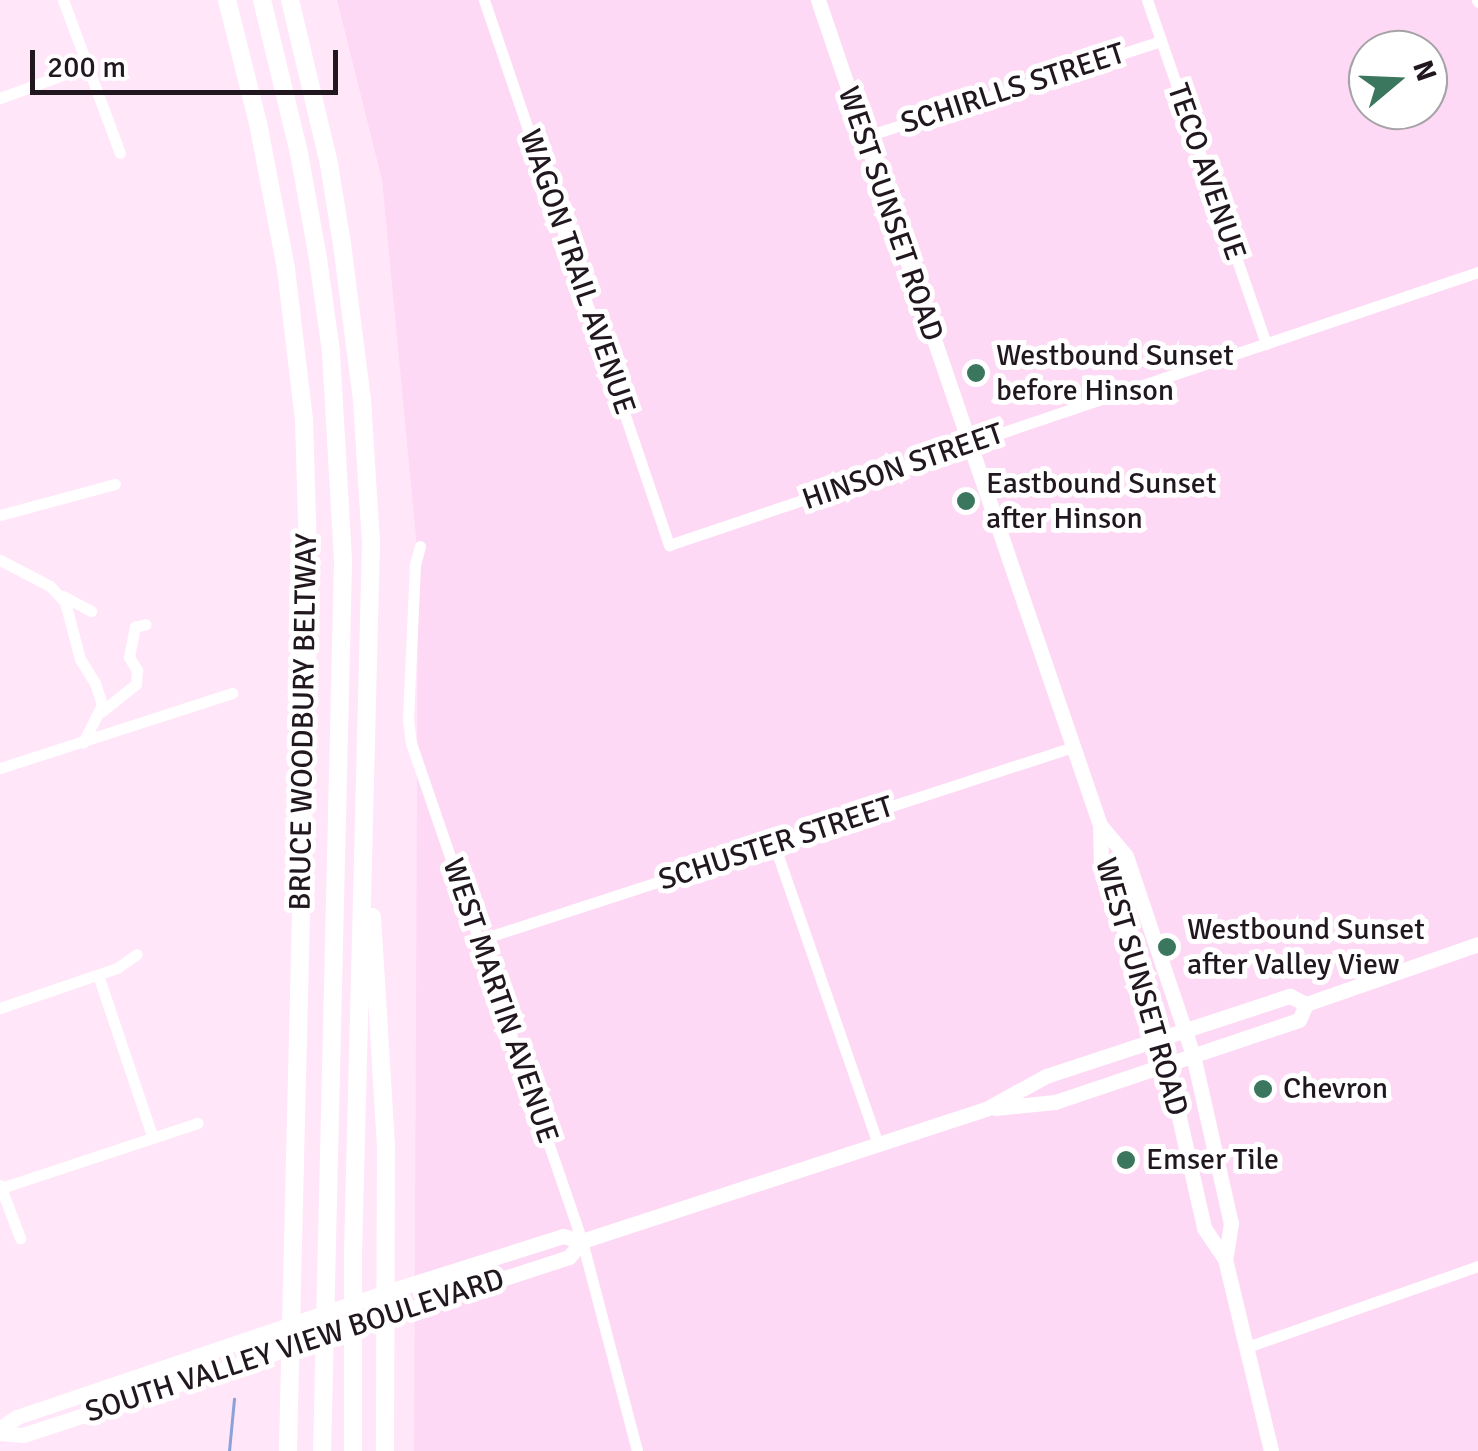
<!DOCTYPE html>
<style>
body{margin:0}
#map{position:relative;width:1478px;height:1451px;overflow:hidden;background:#ffe7f9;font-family:Signika,sans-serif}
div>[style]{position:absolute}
.built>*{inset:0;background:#fed9f5}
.stream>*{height:2.5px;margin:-1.25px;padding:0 1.25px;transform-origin:1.25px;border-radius:1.25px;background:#8ba1d7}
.minor>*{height:11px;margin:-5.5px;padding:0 5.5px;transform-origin:5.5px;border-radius:5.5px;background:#fff}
.major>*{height:15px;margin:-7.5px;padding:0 7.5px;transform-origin:7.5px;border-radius:7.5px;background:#fff}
.highway>*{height:18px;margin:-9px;padding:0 9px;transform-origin:9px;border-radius:9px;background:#fff}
.dots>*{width:28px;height:28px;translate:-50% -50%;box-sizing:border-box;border:5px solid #fff;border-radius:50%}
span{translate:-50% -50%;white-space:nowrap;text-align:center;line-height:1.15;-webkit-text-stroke:10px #fff;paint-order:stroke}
.street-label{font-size:30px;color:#21171f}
.poi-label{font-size:30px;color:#21171f}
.left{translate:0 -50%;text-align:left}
.north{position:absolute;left:1348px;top:30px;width:100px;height:100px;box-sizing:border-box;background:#fff;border:2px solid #a6a2a5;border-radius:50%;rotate:71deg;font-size:28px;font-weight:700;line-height:40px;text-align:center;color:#21171f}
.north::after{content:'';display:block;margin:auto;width:35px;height:45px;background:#3b765f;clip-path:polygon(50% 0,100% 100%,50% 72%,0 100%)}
.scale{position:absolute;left:30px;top:50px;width:308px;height:45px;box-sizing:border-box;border:5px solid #21171f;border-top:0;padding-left:12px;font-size:30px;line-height:35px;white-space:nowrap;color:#21171f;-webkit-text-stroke:8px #fff;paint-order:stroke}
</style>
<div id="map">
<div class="built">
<i style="clip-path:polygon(evenodd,337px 0,1478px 0,1478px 1451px,414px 1451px,418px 559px,382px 180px,337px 0,1368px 50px,1428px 50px,1428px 110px,1368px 110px,1368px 50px)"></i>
</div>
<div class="stream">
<i style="left:229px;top:1451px;width:52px;rotate:-84.5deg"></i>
</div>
<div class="minor">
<i style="left:63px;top:0;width:163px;rotate:69.6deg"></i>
<i style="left:484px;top:0;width:576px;rotate:71.25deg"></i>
<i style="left:669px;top:545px;width:854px;rotate:-18.65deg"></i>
<i style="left:1147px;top:0;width:364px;rotate:70.9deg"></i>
<i style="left:1477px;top:0;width:2px;rotate:63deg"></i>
<i style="left:0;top:98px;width:93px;rotate:-20.2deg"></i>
<i style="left:864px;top:137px;width:312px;rotate:-17.9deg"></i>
<i style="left:0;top:515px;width:119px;rotate:-15.1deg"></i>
<i style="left:420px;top:546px;width:20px;rotate:105deg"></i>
<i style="left:415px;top:565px;width:154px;rotate:92.6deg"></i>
<i style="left:408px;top:719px;width:24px;rotate:83deg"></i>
<i style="left:411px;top:743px;width:527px;rotate:71.05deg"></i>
<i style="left:582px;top:1241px;width:217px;rotate:75.3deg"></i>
<i style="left:0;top:560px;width:56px;rotate:27.5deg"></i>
<i style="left:50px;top:586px;width:22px;rotate:47deg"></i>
<i style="left:65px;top:602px;width:59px;rotate:75.3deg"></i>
<i style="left:80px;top:659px;width:28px;rotate:58deg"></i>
<i style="left:95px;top:683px;width:23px;rotate:72deg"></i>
<i style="left:102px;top:705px;width:42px;rotate:116.6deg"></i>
<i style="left:63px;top:596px;width:32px;rotate:28deg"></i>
<i style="left:101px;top:712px;width:45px;rotate:-38.7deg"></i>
<i style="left:136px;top:684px;width:14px;rotate:-86deg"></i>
<i style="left:137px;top:670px;width:15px;rotate:-122deg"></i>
<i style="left:129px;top:657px;width:31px;rotate:-79deg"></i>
<i style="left:135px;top:627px;width:11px;rotate:-15deg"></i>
<i style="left:0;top:768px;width:244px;rotate:-17.9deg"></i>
<i style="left:774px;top:844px;width:318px;rotate:70.9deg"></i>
<i style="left:479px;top:940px;width:625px;rotate:-18deg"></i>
<i style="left:98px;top:975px;width:172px;rotate:71.4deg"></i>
<i style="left:0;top:1008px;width:124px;rotate:-18.9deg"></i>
<i style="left:117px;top:968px;width:24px;rotate:-35deg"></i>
<i style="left:0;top:1185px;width:57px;rotate:69.3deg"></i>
<i style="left:1px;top:1188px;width:207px;rotate:-18.3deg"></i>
<i style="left:1247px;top:1347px;width:245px;rotate:-19.3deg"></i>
</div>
<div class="major">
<i style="left:818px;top:0;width:872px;rotate:71.13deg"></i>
<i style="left:1100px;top:825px;width:40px;rotate:88.6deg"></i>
<i style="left:1101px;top:865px;width:183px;rotate:70.9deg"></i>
<i style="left:1161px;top:1038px;width:195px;rotate:77.2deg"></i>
<i style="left:1204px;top:1228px;width:37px;rotate:56deg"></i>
<i style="left:1225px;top:1259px;width:197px;rotate:76.5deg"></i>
<i style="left:1100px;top:825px;width:40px;rotate:50deg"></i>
<i style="left:1126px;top:856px;width:210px;rotate:71.4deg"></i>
<i style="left:1193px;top:1055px;width:172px;rotate:77.3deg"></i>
<i style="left:1231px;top:1223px;width:36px;rotate:99deg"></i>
<i style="left:995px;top:1108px;width:60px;rotate:-5.7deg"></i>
<i style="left:1055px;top:1102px;width:257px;rotate:-18.6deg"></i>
<i style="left:1299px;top:1020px;width:17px;rotate:-66deg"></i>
<i style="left:1306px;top:1004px;width:182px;rotate:-19.2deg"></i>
<i style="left:0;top:1428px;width:20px;rotate:-33deg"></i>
<i style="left:17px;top:1417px;width:400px;rotate:-18.7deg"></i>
<i style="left:396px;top:1289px;width:175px;rotate:-17.6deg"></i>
<i style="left:563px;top:1236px;width:20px;rotate:15deg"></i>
<i style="left:582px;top:1241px;width:425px;rotate:-18.1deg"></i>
<i style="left:986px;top:1109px;width:68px;rotate:-28.8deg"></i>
<i style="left:1046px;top:1076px;width:257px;rotate:-18.2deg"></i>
<i style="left:1290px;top:996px;width:18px;rotate:27deg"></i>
<i style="left:0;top:1433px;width:23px;rotate:5deg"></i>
<i style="left:23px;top:1435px;width:574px;rotate:-18.06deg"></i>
<i style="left:569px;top:1257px;width:21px;rotate:-51deg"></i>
</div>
<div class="highway">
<i style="left:227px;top:0;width:127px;rotate:75.9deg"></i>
<i style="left:258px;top:123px;width:149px;rotate:79.1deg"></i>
<i style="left:286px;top:269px;width:151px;rotate:83.2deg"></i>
<i style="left:304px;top:419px;width:164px;rotate:88.3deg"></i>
<i style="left:309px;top:583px;width:868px;rotate:91.39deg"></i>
<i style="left:262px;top:0;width:157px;rotate:76.4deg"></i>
<i style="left:299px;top:153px;width:108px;rotate:79.8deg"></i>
<i style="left:318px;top:259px;width:94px;rotate:82deg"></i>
<i style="left:331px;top:352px;width:210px;rotate:86.7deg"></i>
<i style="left:343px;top:562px;width:889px;rotate:91.35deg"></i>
<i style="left:290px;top:0;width:169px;rotate:76.6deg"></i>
<i style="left:329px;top:164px;width:81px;rotate:80.8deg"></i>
<i style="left:342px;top:244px;width:157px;rotate:82.7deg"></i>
<i style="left:362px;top:400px;width:143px;rotate:86.4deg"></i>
<i style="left:371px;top:543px;width:710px;rotate:91.45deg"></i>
<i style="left:353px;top:1253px;width:198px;rotate:90deg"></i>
<i style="left:372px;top:917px;width:227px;rotate:86.5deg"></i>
<i style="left:386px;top:1144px;width:307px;rotate:90.2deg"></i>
</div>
<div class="dots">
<i style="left:976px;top:373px;background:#3b765f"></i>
<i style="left:966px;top:501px;background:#3b765f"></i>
<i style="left:1167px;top:947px;background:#3b765f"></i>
<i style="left:1263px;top:1089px;background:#3b765f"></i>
<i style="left:1126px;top:1160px;background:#3b765f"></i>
</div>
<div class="street-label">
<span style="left:1013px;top:89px;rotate:-18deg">SCHIRLLS STREET</span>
<span style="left:1206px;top:172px;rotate:71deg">TECO AVENUE</span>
<span style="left:890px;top:214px;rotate:71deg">WEST SUNSET ROAD</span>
<span style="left:577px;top:272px;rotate:71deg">WAGON TRAIL AVENUE</span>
<span style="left:903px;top:467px;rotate:-19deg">HINSON STREET</span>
<span style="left:304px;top:722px;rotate:-89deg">BRUCE WOODBURY BELTWAY</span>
<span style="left:776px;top:844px;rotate:-18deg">SCHUSTER STREET</span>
<span style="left:1141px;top:987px;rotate:74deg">WEST SUNSET ROAD</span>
<span style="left:500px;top:1001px;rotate:71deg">WEST MARTIN AVENUE</span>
<span style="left:295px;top:1346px;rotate:-18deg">SOUTH VALLEY VIEW BOULEVARD</span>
</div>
<div class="poi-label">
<span class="left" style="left:996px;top:373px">Westbound Sunset<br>before Hinson</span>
<span class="left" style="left:986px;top:501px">Eastbound Sunset<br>after Hinson</span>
<span class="left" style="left:1187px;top:947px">Westbound Sunset<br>after Valley View</span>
<span class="left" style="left:1283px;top:1089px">Chevron</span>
<span class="left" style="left:1146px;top:1160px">Emser Tile</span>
</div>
<div class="north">N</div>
<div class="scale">200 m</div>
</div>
